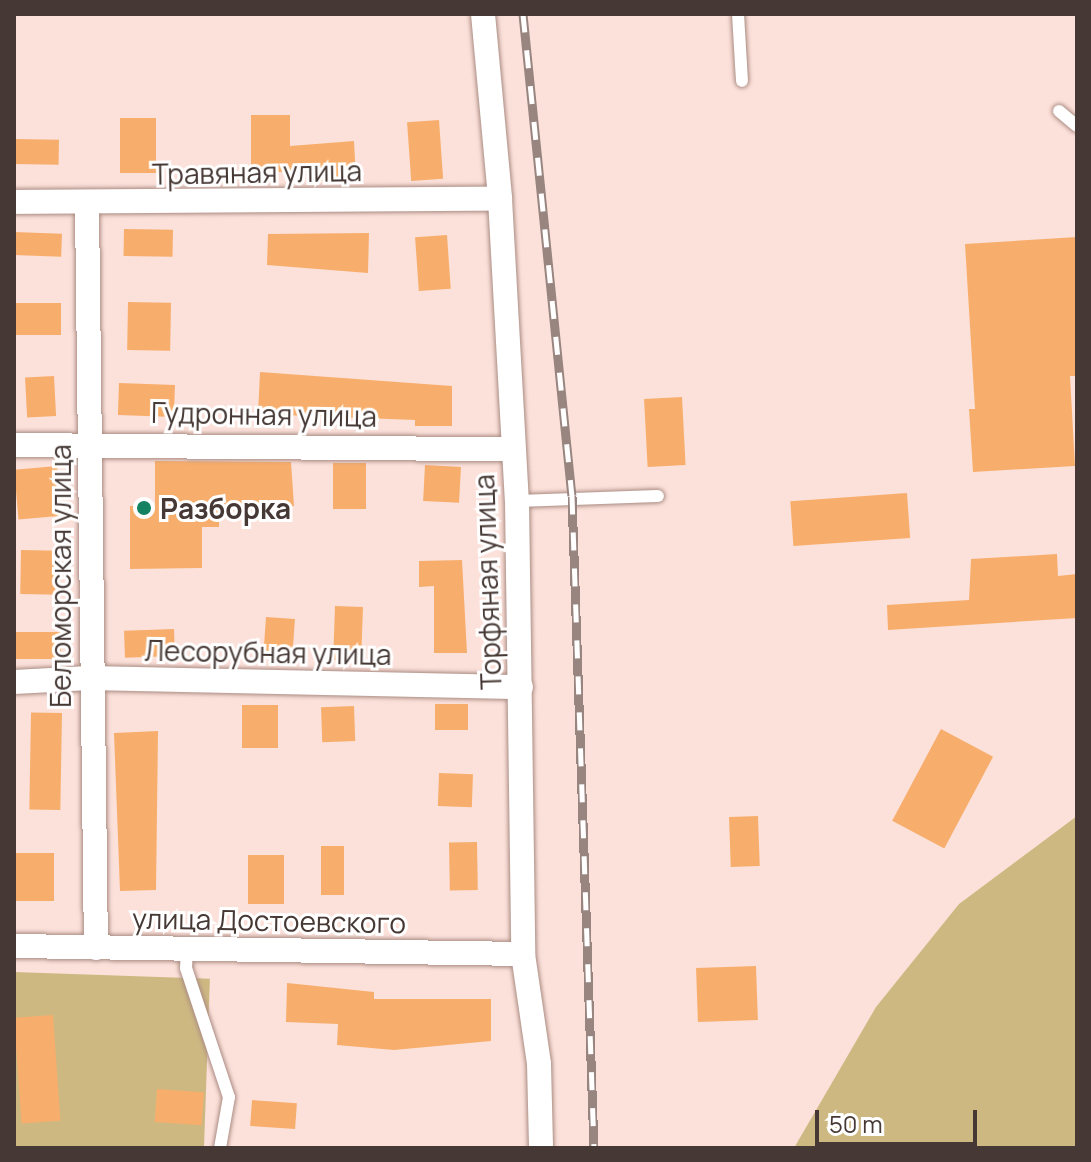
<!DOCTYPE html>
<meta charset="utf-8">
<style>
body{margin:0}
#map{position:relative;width:1091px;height:1162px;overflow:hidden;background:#fce1da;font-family:Manrope,sans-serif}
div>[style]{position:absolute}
.green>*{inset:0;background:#ceb882;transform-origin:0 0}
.building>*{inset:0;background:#f7ae6c;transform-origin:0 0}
.roads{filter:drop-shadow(0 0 2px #aa8c83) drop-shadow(0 0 2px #aa8c83)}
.lane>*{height:12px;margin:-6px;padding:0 6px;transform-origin:6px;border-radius:6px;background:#fff}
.street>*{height:24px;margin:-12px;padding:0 12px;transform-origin:12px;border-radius:12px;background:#fff}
.rail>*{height:9px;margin-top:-4.5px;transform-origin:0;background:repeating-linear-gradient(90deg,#fff 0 18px,#988580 0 36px);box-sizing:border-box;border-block:2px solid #988580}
.dots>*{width:22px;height:22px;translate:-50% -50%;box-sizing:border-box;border:4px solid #fff;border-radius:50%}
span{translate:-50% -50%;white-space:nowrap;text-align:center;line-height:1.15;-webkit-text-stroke:6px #fff;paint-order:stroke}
.street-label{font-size:28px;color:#463935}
.poi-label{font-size:28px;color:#463935;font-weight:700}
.left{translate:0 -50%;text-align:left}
.frame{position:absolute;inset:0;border:16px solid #463935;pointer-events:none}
.scale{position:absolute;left:815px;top:1110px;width:162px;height:36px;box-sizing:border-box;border:4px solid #463935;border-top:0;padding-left:10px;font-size:24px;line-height:28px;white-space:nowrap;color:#463935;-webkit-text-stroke:6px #fff;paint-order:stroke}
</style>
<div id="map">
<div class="green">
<i style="clip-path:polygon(1077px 816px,1077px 1148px,794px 1148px,876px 1007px,959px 904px)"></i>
<i style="left:14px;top:972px;width:196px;height:176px;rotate:2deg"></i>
</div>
<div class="building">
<i style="clip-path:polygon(251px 115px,290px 115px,290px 146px,354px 141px,356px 179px,321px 181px,321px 172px,251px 172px)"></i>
<i style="left:120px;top:118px;width:36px;height:55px"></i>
<i style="left:439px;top:120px;width:59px;height:32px;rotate:86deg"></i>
<i style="left:14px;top:139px;width:45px;height:25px;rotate:1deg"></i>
<i style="left:124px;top:229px;width:49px;height:27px;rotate:1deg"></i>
<i style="left:14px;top:232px;width:48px;height:23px;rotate:2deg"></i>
<i style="clip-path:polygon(369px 233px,368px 273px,267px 265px,268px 234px)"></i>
<i style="left:447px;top:235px;width:54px;height:32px;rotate:86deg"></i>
<i style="clip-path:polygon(1077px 237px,1077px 376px,1070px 376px,1075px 466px,973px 472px,969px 409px,975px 409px,965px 244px)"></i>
<i style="left:128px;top:302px;width:43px;height:48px;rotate:1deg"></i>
<i style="left:15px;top:303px;width:46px;height:32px"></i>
<i style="clip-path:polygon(260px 372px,452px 386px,452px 426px,415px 426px,415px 420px,258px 414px)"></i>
<i style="left:54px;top:376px;width:40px;height:29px;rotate:87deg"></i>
<i style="left:119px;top:383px;width:56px;height:32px;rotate:2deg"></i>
<i style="left:682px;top:397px;width:68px;height:38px;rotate:87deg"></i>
<i style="clip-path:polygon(155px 461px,291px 462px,294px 506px,219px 505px,219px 527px,202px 527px,202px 568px,130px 569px,130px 506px,155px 506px)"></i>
<i style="left:333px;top:463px;width:33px;height:46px"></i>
<i style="left:425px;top:465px;width:36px;height:36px;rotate:3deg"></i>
<i style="left:57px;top:466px;width:50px;height:43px;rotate:85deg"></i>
<i style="left:907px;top:493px;width:45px;height:117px;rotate:86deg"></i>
<i style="left:21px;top:550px;width:39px;height:44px;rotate:1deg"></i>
<i style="clip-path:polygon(1057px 554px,1058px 576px,1077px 574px,1077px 618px,888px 630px,887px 605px,969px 600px,971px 559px)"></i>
<i style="clip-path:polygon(462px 560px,467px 653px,434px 653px,434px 586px,419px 587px,419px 561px)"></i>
<i style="left:335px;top:606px;width:28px;height:54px;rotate:2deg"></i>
<i style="left:266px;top:617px;width:29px;height:39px;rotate:4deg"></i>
<i style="left:174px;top:629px;width:27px;height:50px;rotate:88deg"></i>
<i style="left:14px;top:632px;width:47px;height:27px"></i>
<i style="left:435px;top:704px;width:33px;height:26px"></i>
<i style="left:242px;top:705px;width:36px;height:43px"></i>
<i style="left:354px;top:706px;width:35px;height:33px;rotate:88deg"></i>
<i style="left:62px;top:713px;width:97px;height:31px;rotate:91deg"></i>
<i style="left:941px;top:729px;width:59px;height:104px;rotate:28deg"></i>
<i style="clip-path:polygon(158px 731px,156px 890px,120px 891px,114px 733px)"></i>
<i style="left:439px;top:773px;width:34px;height:33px;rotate:2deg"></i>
<i style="left:758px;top:816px;width:50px;height:29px;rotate:88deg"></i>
<i style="left:477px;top:842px;width:48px;height:28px;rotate:89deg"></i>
<i style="left:321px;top:846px;width:23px;height:49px"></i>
<i style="left:16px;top:853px;width:38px;height:48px"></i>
<i style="left:284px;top:855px;width:49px;height:36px;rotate:90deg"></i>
<i style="left:756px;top:966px;width:54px;height:60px;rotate:88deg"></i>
<i style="clip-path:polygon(287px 983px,374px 992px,374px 999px,491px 999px,491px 1041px,394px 1050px,337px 1045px,338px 1024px,286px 1022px)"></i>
<i style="left:53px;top:1015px;width:106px;height:39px;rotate:86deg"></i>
<i style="left:157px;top:1089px;width:47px;height:33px;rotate:4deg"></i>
<i style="left:252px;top:1100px;width:45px;height:26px;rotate:4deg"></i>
</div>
<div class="roads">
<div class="lane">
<i style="left:738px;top:14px;width:67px;rotate:86.6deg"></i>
<i style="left:1059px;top:111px;width:23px;rotate:40deg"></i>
<i style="left:517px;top:501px;width:141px;rotate:-2deg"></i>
<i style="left:187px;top:949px;width:19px;rotate:93deg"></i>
<i style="left:186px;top:968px;width:136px;rotate:71.6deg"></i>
<i style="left:229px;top:1097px;width:52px;rotate:100deg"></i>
</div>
<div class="street">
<i style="left:483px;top:14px;width:186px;rotate:84.7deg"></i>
<i style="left:500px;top:199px;width:302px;rotate:86.8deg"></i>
<i style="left:517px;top:501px;width:453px;rotate:89.2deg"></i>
<i style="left:523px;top:954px;width:111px;rotate:81.7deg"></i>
<i style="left:539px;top:1064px;width:84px;rotate:88.6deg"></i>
<i style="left:14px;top:202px;width:486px;rotate:-0.4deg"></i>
<i style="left:87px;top:205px;width:743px;rotate:89.31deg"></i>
<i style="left:14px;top:445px;width:499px;rotate:0.5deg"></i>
<i style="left:14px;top:682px;width:75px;rotate:-3.1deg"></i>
<i style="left:89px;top:678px;width:432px;rotate:1.2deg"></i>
<i style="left:14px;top:946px;width:509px;rotate:0.9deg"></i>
</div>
</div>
<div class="rail">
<i style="left:523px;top:14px;width:484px;rotate:84.2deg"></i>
<i style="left:572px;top:496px;width:652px;rotate:88.07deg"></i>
</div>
<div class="dots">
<i style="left:144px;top:508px;background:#128260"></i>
</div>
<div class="street-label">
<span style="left:257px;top:172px;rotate:-1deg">Травяная улица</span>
<span style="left:264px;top:414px;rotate:1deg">Гудронная улица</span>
<span style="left:60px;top:576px;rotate:-90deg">Беломорская улица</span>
<span style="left:487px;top:582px;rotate:-92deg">Торфяная улица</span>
<span style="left:268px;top:652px;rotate:1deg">Лесорубная улица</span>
<span style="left:269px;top:920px;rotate:1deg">улица Достоевского</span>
</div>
<div class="poi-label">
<span class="left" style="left:160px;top:508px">Разборка</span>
</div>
<div class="frame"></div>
<div class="scale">50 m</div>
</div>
